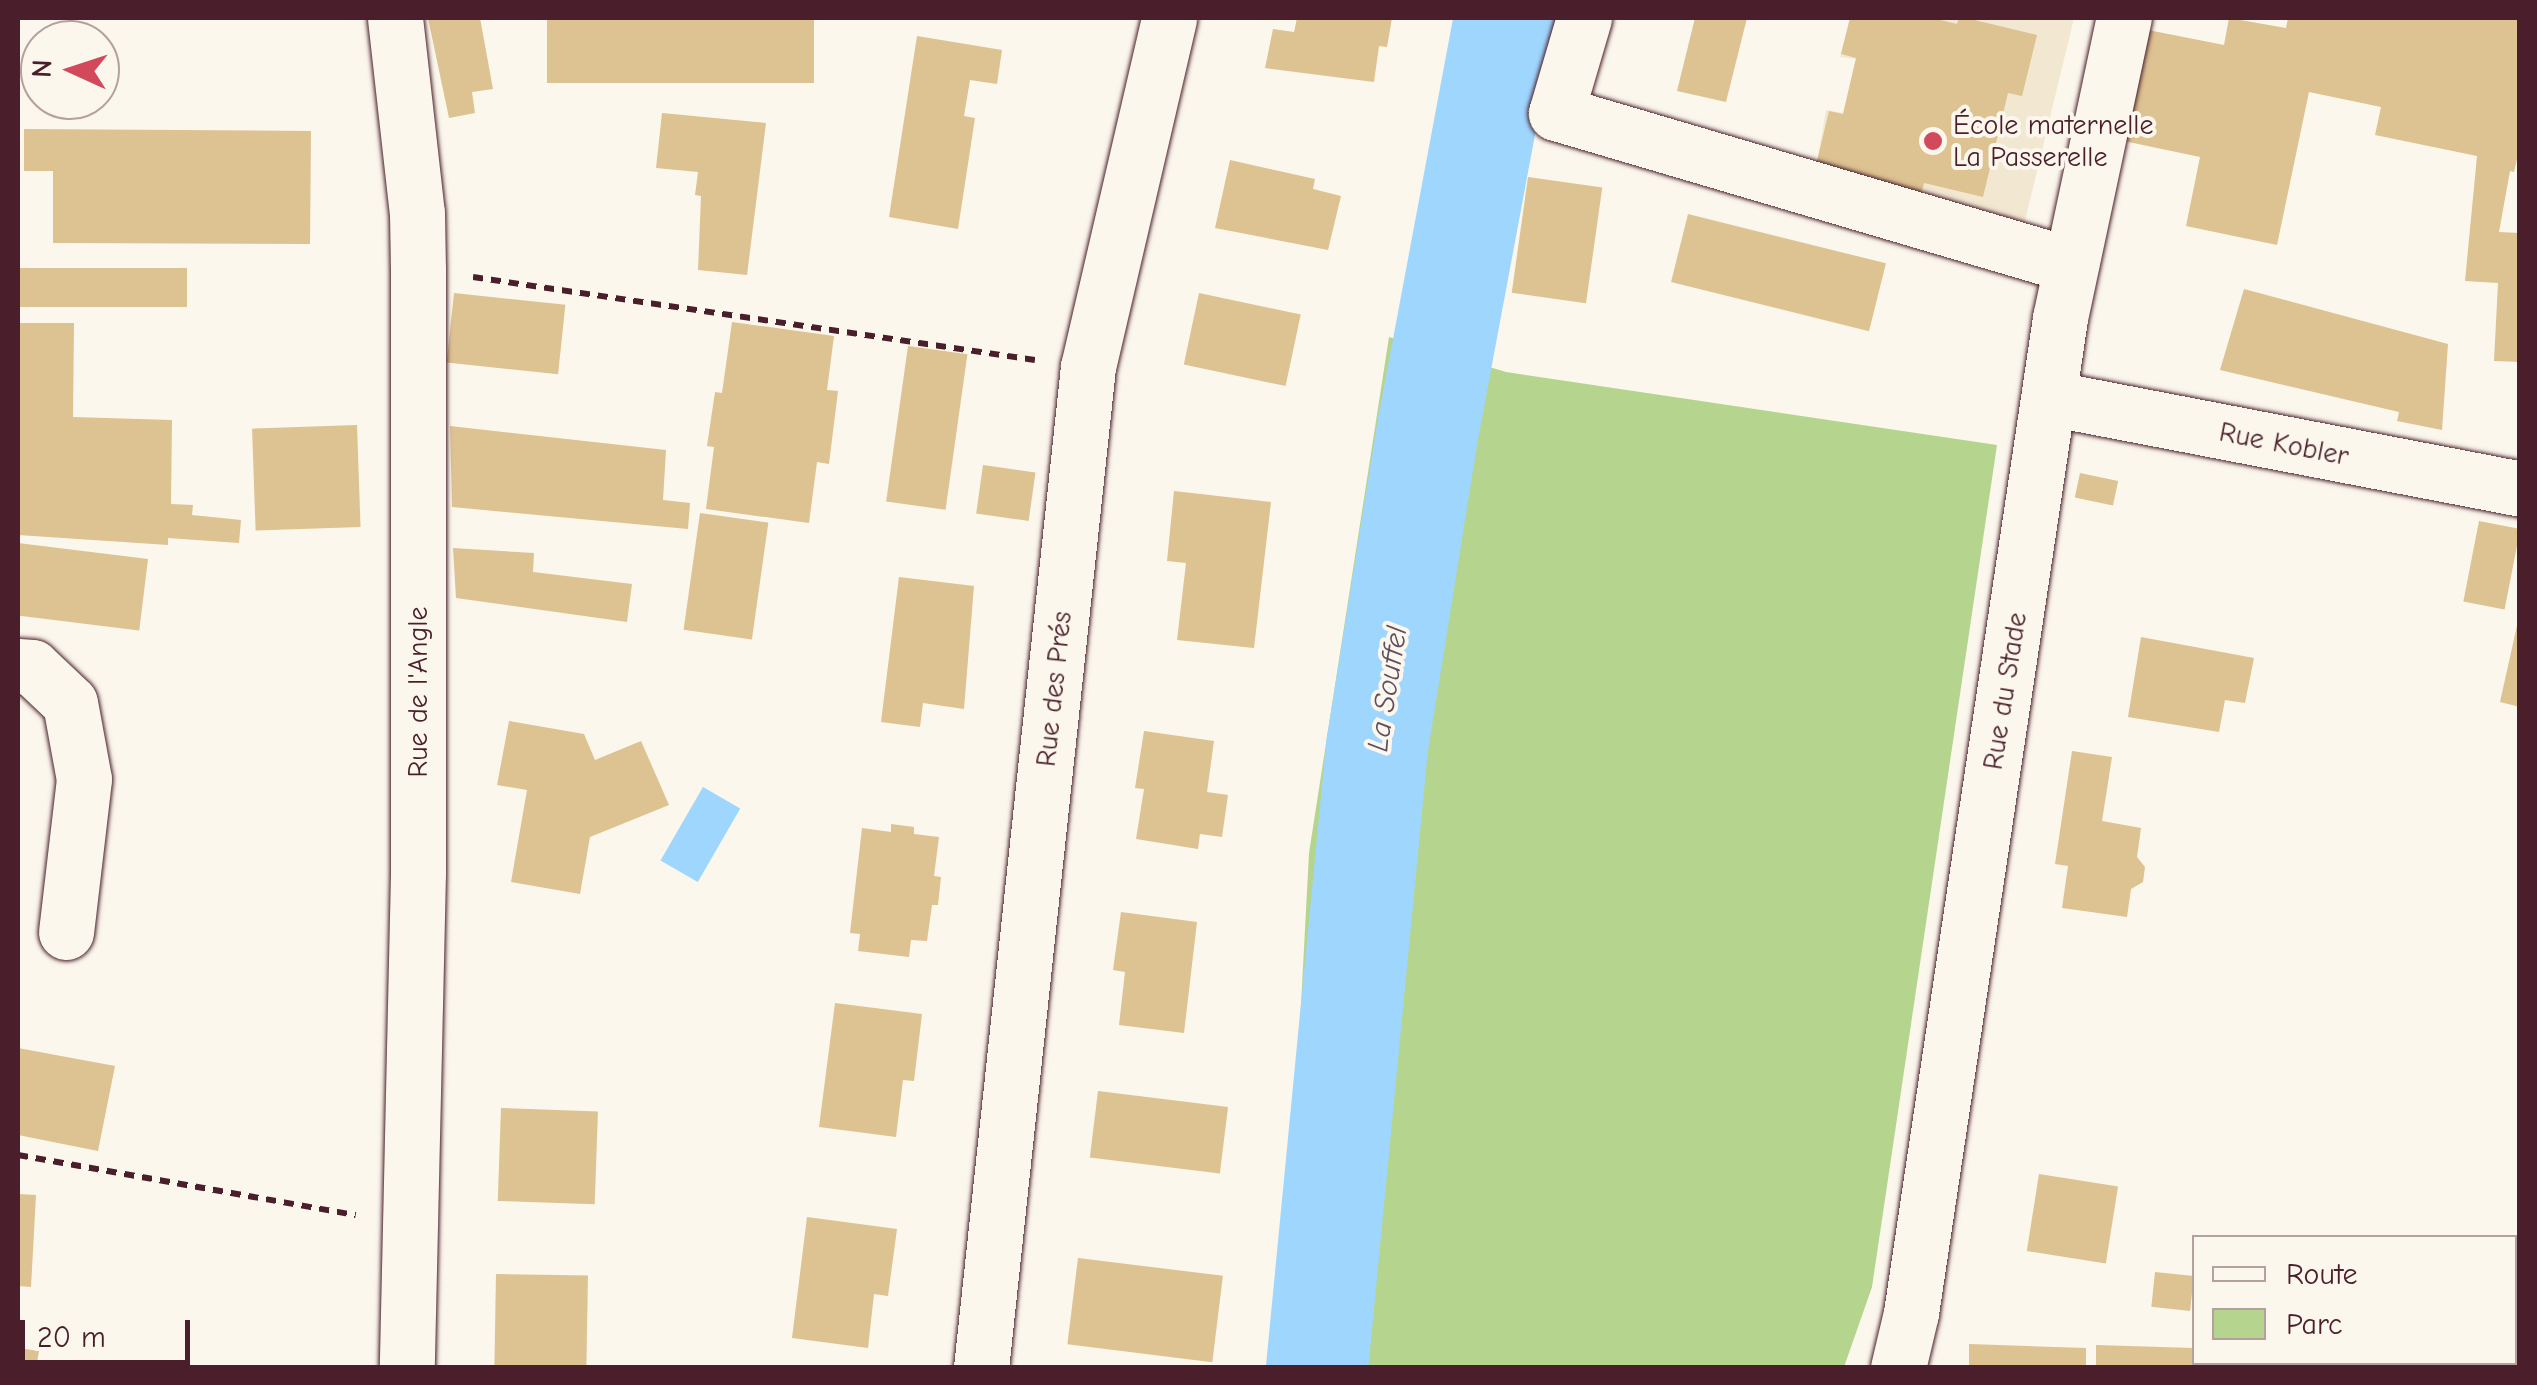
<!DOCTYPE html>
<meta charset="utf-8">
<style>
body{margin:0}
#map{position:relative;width:2537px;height:1385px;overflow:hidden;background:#fbf7ec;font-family:"Comic Neue",sans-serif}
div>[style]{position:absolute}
.built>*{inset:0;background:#f2e7d1}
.green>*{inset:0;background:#b5d58f}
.water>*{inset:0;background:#9ed6fe;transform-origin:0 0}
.river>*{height:102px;margin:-51px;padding:0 51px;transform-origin:51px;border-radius:51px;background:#9ed6fe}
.building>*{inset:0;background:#ddc292;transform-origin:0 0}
.path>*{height:6px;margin-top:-3px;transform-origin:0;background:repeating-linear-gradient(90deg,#4a1f2b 0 10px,transparent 0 18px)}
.roads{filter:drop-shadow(0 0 2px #4a1f2b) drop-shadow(0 0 2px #4a1f2b)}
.minor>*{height:55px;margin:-27.5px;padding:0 27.5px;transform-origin:27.5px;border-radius:27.5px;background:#fbf7ec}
.dots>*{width:28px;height:28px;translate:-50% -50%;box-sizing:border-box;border:5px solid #fbf7ec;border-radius:50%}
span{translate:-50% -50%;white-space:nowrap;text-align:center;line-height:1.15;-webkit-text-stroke:8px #fbf7ec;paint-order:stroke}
.poi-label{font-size:28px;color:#4a1f2b}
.left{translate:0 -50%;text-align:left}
.street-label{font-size:28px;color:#4a1f2b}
.water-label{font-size:30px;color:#5f4d60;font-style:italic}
.frame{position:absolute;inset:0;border:20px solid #4a1f2b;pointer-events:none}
.legend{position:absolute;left:2192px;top:1235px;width:325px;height:130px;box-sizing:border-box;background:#fbf7ec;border:2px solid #b4a19f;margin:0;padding:12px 18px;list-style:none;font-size:30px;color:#4a1f2b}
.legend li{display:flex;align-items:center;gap:20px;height:50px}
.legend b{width:50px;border:2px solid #b4a19f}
.north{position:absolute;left:20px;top:20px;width:100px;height:100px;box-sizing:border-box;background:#fbf7ec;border:2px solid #b4a19f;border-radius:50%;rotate:273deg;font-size:28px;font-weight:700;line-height:40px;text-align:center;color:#4a1f2b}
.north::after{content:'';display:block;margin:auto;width:35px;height:45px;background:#d1495b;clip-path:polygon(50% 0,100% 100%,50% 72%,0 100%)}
.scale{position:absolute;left:20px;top:1320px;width:170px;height:45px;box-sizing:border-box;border:5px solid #4a1f2b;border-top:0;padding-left:12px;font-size:30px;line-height:35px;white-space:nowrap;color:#4a1f2b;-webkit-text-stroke:8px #fbf7ec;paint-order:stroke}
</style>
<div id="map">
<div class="built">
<i style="clip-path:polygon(1850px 18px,2074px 18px,2024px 225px,1816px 169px,1826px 110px,1843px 113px,1856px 59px,1840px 57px)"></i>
</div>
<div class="green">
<i style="clip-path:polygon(1389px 337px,1506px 372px,1997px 445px,1872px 1287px,1844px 1367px,1276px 1367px,1284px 1329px,1309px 853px)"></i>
</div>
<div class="water">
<i style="left:703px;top:787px;width:43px;height:85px;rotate:30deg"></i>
</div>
<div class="river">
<i style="left:1317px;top:1368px;width:624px;rotate:-84.48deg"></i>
<i style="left:1377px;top:747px;width:327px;rotate:-80.9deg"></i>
<i style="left:1429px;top:424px;width:413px;rotate:-79.4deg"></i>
</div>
<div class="building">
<i style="clip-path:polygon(428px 18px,480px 18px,493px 89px,472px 92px,475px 113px,449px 118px)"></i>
<i style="left:547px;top:18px;width:267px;height:65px"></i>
<i style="clip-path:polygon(1297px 18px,1392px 18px,1387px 47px,1379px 46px,1374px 82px,1265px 68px,1273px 29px,1294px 32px)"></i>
<i style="clip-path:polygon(1695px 18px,1747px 18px,1726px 102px,1677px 91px)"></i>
<i style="clip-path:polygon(1850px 18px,1932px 18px,1957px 24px,1959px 18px,1966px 18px,2037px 35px,2022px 96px,2008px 93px,1983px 197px,1924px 183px,1920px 198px,1815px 169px,1829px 111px,1843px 114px,1856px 58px,1841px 54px)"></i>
<i style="clip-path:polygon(2229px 18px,2286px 28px,2288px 18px,2520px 18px,2520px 146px,2514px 172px,2510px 171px,2499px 232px,2520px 233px,2520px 362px,2494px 361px,2498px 283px,2465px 281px,2477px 156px,2375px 135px,2381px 107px,2309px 92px,2277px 245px,2186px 226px,2200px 157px,2119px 140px,2143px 29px,2224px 45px)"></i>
<i style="clip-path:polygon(917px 36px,1002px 50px,997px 84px,970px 80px,964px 116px,975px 118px,958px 229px,889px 217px)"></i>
<i style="clip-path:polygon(662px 113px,766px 123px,747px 275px,698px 270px,701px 196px,695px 195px,698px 172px,656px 168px)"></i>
<i style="clip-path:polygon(24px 129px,311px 131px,310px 244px,53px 243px,53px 171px,24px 171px)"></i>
<i style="clip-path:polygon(1230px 160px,1315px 179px,1313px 189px,1341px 196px,1328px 250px,1215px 228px)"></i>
<i style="left:1528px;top:177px;width:75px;height:117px;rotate:8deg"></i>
<i style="left:1688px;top:214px;width:204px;height:70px;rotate:14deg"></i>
<i style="left:187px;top:268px;width:39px;height:169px;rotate:90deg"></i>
<i style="clip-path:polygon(2244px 289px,2448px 344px,2442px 430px,2397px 421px,2399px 412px,2220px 370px)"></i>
<i style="left:454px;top:293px;width:112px;height:70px;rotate:6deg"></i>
<i style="left:1199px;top:293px;width:104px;height:73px;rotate:12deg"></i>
<i style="clip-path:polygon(732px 322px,834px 336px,827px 390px,838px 391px,829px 464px,817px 462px,809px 523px,706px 509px,714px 447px,707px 446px,715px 392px,722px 393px)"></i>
<i style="clip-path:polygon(18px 323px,74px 323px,73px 417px,172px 420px,171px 504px,193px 505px,192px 515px,241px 520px,239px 543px,168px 538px,168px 545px,18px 535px)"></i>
<i style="left:908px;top:346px;width:60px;height:157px;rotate:8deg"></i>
<i style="left:357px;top:425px;width:102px;height:105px;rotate:88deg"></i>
<i style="clip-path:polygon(450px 426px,666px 450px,663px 500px,690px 503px,688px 529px,452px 507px)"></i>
<i style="left:983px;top:465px;width:53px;height:49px;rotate:8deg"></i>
<i style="left:2080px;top:473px;width:39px;height:25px;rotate:12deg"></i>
<i style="clip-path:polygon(1174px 491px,1271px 502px,1254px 648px,1177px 640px,1186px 563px,1167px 561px)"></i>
<i style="left:700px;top:513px;width:69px;height:118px;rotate:8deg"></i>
<i style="left:2479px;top:521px;width:42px;height:82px;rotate:11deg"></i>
<i style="left:18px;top:543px;width:131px;height:72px;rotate:7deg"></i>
<i style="clip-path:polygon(453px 548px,534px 553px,533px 572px,632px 584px,627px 622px,456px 598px)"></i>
<i style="clip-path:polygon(899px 577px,974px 586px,964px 709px,923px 703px,920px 727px,881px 722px)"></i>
<i style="clip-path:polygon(2518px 621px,2520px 621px,2520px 707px,2500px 702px)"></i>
<i style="clip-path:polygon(2141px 637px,2254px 658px,2245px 703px,2225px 700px,2219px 732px,2128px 717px)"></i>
<i style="clip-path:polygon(509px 721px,584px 734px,595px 760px,641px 741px,669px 805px,590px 837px,580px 894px,511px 882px,527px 790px,497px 785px)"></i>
<i style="clip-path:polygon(1144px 731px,1214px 741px,1207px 792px,1228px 795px,1222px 837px,1200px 834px,1198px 849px,1136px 839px,1144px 789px,1135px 788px)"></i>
<i style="clip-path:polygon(2072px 751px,2112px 757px,2102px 821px,2141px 828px,2137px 857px,2145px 867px,2143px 882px,2131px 889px,2127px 917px,2062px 908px,2068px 866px,2055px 864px)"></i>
<i style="clip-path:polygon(891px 824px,914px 827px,914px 834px,939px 837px,934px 876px,941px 877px,938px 905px,932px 905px,927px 941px,911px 940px,909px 957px,858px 951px,860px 934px,850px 933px,862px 828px,891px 832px)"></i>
<i style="clip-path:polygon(1121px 912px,1197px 922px,1184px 1033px,1119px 1025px,1125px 972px,1113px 970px)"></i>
<i style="clip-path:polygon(835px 1003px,922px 1014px,914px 1081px,903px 1080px,896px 1137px,819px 1127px)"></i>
<i style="clip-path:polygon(18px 1048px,115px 1066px,98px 1151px,18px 1135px)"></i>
<i style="left:1098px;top:1091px;width:131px;height:67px;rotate:7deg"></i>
<i style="left:501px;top:1108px;width:97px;height:93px;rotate:2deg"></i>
<i style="left:2039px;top:1174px;width:80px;height:78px;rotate:9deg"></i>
<i style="clip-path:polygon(18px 1194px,36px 1195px,31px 1287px,18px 1286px)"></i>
<i style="clip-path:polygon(807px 1217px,897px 1229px,888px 1296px,874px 1294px,868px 1348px,792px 1338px)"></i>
<i style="left:1078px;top:1258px;width:146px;height:87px;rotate:7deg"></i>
<i style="left:2155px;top:1272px;width:39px;height:35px;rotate:6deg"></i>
<i style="left:496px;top:1274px;width:92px;height:94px;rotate:1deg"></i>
<i style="clip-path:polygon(1969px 1344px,2086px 1348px,2086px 1368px,1969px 1368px)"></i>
<i style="clip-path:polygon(2096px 1345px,2194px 1348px,2194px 1362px,2233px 1362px,2233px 1368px,2096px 1368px)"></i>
<i style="clip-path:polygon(18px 1348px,39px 1351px,36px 1368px,18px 1368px)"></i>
</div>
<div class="path">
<i style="left:473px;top:277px;width:568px;rotate:8.4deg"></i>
<i style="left:18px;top:1155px;width:343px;rotate:10.1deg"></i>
</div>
<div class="roads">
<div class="minor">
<i style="left:395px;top:18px;width:196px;rotate:83.6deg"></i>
<i style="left:417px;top:213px;width:56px;rotate:89deg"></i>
<i style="left:418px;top:269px;width:604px;rotate:90deg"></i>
<i style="left:418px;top:873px;width:495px;rotate:91.3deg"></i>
<i style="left:1584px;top:18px;width:99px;rotate:106.4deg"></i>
<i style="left:1556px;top:113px;width:537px;rotate:16.44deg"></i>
<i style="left:2049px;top:398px;width:480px;rotate:10.9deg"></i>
<i style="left:18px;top:666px;width:14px;rotate:4deg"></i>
<i style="left:32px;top:667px;width:52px;rotate:43.5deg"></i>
<i style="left:70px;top:703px;width:77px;rotate:79.6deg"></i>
<i style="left:84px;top:779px;width:154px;rotate:96.7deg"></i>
<i style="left:981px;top:1368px;width:1007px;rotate:-83.9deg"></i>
<i style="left:1088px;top:367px;width:358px;rotate:-76.9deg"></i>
<i style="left:1898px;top:1368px;width:57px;rotate:-76.7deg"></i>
<i style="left:1911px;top:1313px;width:1006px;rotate:-81.48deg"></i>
<i style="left:2060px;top:318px;width:307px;rotate:-78deg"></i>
</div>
</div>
<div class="dots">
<i style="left:1933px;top:141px;background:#d1495b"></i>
</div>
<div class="poi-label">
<span class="left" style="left:1953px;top:141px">École maternelle<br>La Passerelle</span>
</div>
<div class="street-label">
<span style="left:2284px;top:444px;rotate:11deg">Rue Kobler</span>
<span style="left:1054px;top:689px;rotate:-84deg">Rue des Prés</span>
<span style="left:2005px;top:691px;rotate:-81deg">Rue du Stade</span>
<span style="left:418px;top:692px;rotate:-90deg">Rue de l'Angle</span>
</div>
<div class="water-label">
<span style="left:1388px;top:689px;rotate:-81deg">La Souffel</span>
</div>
<div class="frame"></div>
<ul class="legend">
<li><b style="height:12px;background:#fbf7ec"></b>Route</li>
<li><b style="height:28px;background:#b5d58f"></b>Parc</li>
</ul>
<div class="north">N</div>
<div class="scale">20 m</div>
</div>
